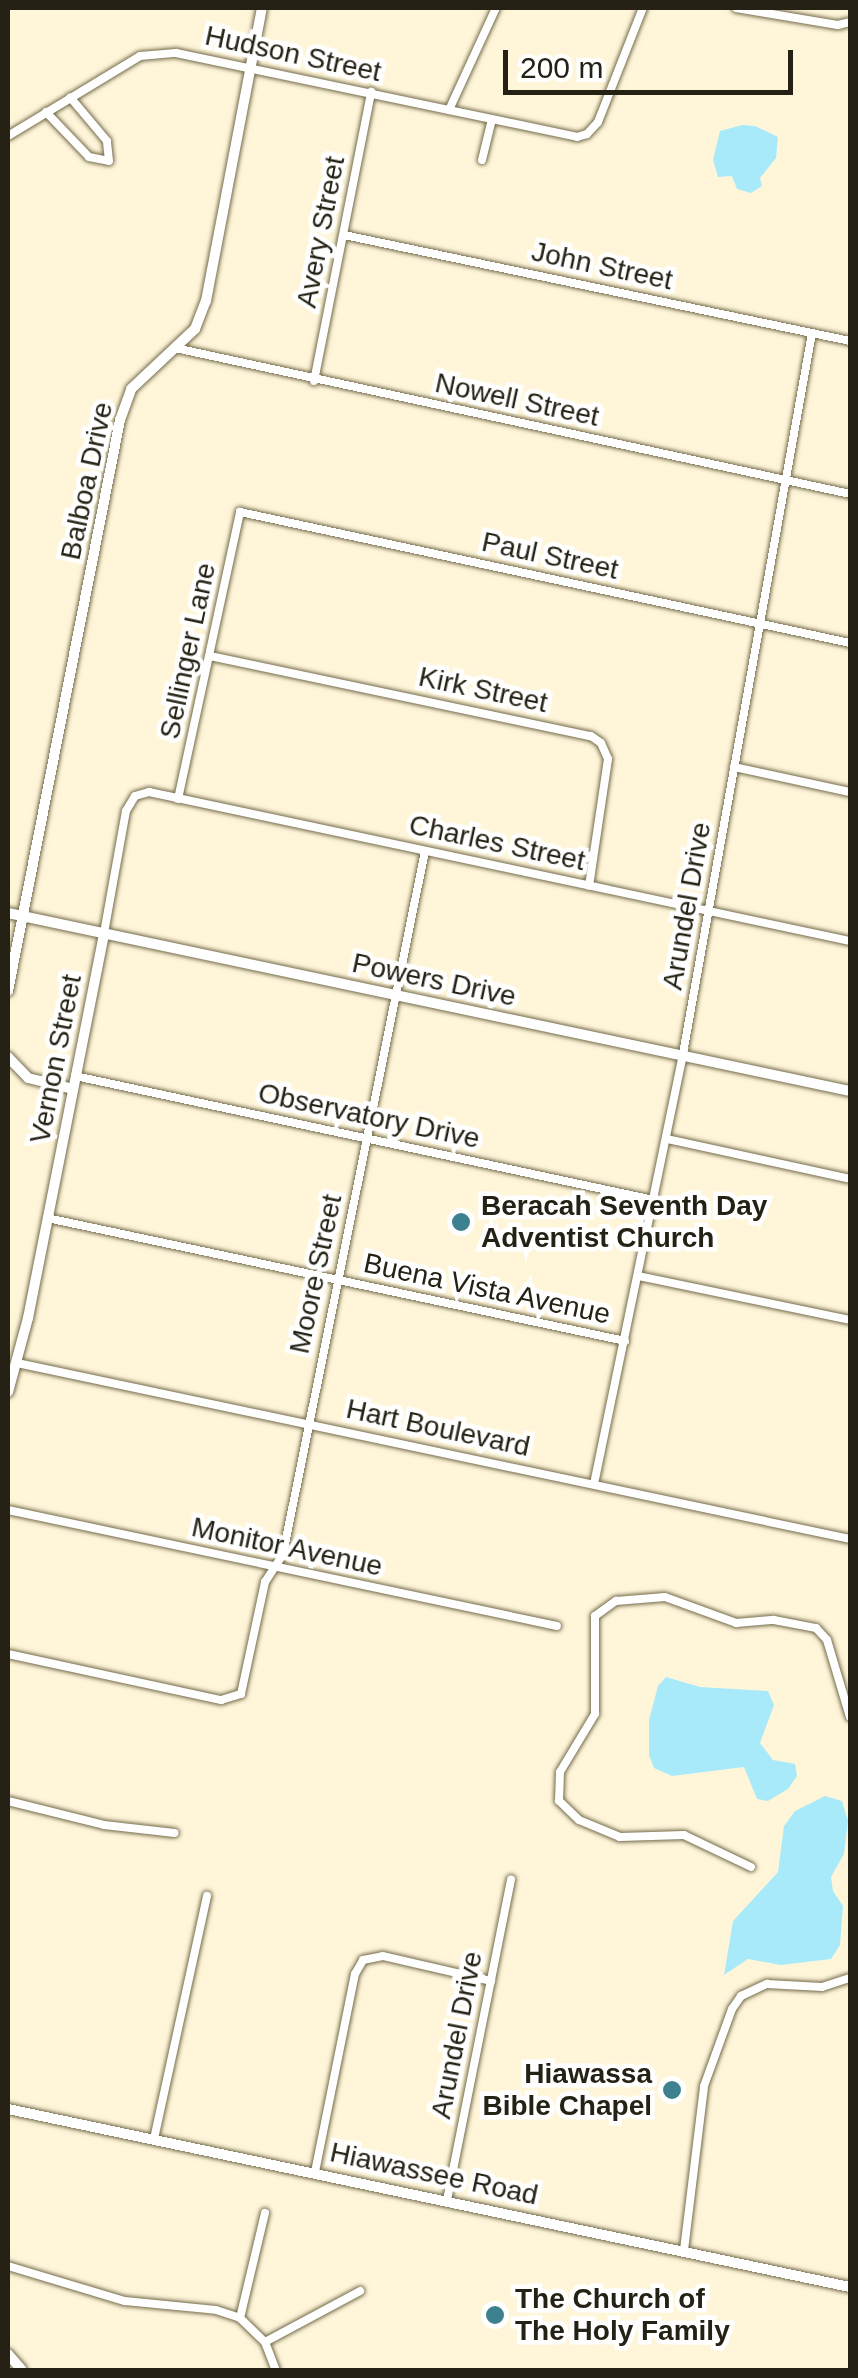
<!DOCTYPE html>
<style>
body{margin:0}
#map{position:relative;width:858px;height:2378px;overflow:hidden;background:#fff6da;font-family:Arial,sans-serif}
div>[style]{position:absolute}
.water>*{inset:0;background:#a8eafa}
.roads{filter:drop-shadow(0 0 2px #746b4b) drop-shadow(0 0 2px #746b4b)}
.street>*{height:8px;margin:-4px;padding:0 4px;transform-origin:4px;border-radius:4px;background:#fff}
.secondary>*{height:10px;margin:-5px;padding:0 5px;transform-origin:5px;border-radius:5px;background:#fff}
.dots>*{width:28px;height:28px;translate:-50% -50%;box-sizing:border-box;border:5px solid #fff;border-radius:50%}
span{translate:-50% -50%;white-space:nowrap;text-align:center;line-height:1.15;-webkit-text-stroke:9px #fff;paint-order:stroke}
.street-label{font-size:28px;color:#252114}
.poi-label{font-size:28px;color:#252114;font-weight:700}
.left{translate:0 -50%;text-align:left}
.right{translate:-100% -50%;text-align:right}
.frame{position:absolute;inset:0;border:10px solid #252114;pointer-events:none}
.scale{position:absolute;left:503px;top:50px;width:290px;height:45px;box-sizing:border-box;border:5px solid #252114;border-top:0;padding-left:12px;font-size:30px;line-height:35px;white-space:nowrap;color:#252114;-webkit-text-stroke:8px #fff;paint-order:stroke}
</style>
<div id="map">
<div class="water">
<i style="clip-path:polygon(742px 125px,755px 126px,778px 137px,776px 158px,760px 178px,762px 186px,751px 193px,737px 189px,732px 176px,718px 177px,713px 160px,720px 131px)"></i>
<i style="clip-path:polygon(666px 1677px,700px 1687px,768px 1691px,774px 1705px,760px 1743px,773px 1760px,795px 1764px,797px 1776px,788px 1789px,768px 1801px,757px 1799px,744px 1767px,672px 1776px,654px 1768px,649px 1755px,649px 1720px,658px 1686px)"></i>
<i style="clip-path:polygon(825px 1796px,842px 1801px,848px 1821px,844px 1854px,831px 1877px,833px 1891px,843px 1906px,840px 1945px,831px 1959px,781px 1965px,748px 1959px,724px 1975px,733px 1921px,778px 1872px,784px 1826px,795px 1811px)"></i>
</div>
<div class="roads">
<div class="street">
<i style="left:736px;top:8px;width:103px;rotate:9.5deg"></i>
<i style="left:838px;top:25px;width:12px;rotate:-14deg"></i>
<i style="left:449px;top:110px;width:112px;rotate:-65.3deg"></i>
<i style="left:46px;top:112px;width:62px;rotate:46.3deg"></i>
<i style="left:89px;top:157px;width:20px;rotate:11deg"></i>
<i style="left:109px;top:161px;width:20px;rotate:-96deg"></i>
<i style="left:107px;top:141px;width:57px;rotate:-130.1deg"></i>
<i style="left:8px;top:136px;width:154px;rotate:-31.2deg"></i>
<i style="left:140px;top:56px;width:36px;rotate:-5deg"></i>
<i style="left:176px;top:53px;width:410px;rotate:11.8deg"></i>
<i style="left:577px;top:137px;width:10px;rotate:-17deg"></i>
<i style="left:587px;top:134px;width:16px;rotate:-47deg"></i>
<i style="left:598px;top:122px;width:123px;rotate:-68.5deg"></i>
<i style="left:482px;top:160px;width:42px;rotate:-76.3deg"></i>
<i style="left:344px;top:235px;width:517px;rotate:11.83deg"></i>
<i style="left:175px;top:348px;width:691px;rotate:12.2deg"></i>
<i style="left:314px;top:381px;width:295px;rotate:-78.8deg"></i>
<i style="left:210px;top:656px;width:389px;rotate:11.9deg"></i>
<i style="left:591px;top:736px;width:12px;rotate:35deg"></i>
<i style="left:601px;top:743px;width:17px;rotate:66deg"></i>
<i style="left:608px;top:759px;width:128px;rotate:98.5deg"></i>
<i style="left:734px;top:767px;width:119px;rotate:12.2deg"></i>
<i style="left:178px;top:799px;width:294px;rotate:-77.8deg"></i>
<i style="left:240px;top:512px;width:624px;rotate:12.12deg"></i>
<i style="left:104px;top:933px;width:124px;rotate:-79.8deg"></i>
<i style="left:126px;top:811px;width:17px;rotate:-59deg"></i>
<i style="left:135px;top:796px;width:15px;rotate:-16deg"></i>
<i style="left:149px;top:792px;width:717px;rotate:12deg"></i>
<i style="left:75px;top:1076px;width:592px;rotate:12.09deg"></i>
<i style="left:667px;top:1139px;width:187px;rotate:12.3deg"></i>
<i style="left:47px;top:1218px;width:591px;rotate:12.01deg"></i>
<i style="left:638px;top:1276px;width:217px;rotate:11.7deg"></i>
<i style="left:17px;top:1363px;width:851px;rotate:11.93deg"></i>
<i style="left:594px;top:1484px;width:445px;rotate:-78.3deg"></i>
<i style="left:684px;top:1048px;width:726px;rotate:-79.85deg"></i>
<i style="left:8px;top:1510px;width:561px;rotate:11.93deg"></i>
<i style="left:8px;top:1654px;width:218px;rotate:12.2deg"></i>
<i style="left:221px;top:1700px;width:21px;rotate:-17deg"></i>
<i style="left:241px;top:1694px;width:115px;rotate:-77.9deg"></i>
<i style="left:265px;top:1582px;width:33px;rotate:-57deg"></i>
<i style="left:283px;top:1554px;width:717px;rotate:-78.58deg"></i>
<i style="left:8px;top:1801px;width:99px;rotate:14deg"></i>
<i style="left:104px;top:1825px;width:71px;rotate:6.4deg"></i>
<i style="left:751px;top:1867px;width:74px;rotate:-154.5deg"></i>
<i style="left:684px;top:1835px;width:64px;rotate:178.2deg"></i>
<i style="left:620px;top:1837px;width:44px;rotate:-157.5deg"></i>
<i style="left:579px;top:1820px;width:28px;rotate:-136deg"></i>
<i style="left:559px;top:1801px;width:29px;rotate:-88deg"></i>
<i style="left:560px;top:1772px;width:68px;rotate:-58.9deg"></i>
<i style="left:595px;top:1714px;width:98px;rotate:-90deg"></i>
<i style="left:595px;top:1616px;width:26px;rotate:-36deg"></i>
<i style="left:616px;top:1601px;width:49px;rotate:-4.7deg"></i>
<i style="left:665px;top:1597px;width:76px;rotate:20.1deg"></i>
<i style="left:736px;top:1623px;width:38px;rotate:-5deg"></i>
<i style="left:774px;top:1620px;width:43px;rotate:10.8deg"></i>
<i style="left:816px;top:1628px;width:16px;rotate:47deg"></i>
<i style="left:827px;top:1640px;width:80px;rotate:73.4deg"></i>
<i style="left:154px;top:2139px;width:249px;rotate:-77.7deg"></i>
<i style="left:315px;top:2172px;width:202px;rotate:-78.6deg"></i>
<i style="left:355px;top:1974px;width:16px;rotate:-60deg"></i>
<i style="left:363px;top:1960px;width:20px;rotate:-11deg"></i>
<i style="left:383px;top:1956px;width:111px;rotate:13deg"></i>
<i style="left:447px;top:2200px;width:327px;rotate:-78.7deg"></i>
<i style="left:684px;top:2250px;width:165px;rotate:-83deg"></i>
<i style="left:704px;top:2086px;width:82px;rotate:-70deg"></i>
<i style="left:732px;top:2009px;width:16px;rotate:-55deg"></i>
<i style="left:741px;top:1996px;width:29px;rotate:-25deg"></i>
<i style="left:767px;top:1984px;width:55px;rotate:3.1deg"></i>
<i style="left:822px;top:1987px;width:29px;rotate:-18deg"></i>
<i style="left:8px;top:2266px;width:122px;rotate:16.7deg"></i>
<i style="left:125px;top:2301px;width:91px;rotate:5.6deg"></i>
<i style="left:216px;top:2310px;width:25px;rotate:18deg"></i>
<i style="left:240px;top:2318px;width:35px;rotate:44deg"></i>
<i style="left:265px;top:2342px;width:30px;rotate:69deg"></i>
<i style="left:240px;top:2318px;width:108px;rotate:-76.6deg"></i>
<i style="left:265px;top:2342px;width:108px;rotate:-28.2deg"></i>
</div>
<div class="secondary">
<i style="left:8px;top:913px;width:861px;rotate:11.94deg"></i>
<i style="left:8px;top:991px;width:582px;rotate:-78.9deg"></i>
<i style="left:120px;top:420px;width:33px;rotate:-70deg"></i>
<i style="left:131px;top:389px;width:88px;rotate:-43.2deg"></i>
<i style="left:195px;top:329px;width:30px;rotate:-69deg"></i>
<i style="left:206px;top:301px;width:298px;rotate:-79.2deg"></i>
<i style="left:8px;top:1057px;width:29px;rotate:46deg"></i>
<i style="left:28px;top:1078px;width:46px;rotate:13.7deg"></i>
<i style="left:8px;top:1392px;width:77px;rotate:-74.9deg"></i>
<i style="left:28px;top:1318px;width:392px;rotate:-78.8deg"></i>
<i style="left:8px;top:2109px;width:861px;rotate:11.94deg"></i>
<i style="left:8px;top:2354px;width:21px;rotate:49deg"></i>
</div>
</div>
<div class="dots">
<i style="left:461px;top:1222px;background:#3d8190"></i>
<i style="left:672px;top:2090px;background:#3d8190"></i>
<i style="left:495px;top:2315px;background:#3d8190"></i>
</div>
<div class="street-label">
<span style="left:293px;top:54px;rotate:12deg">Hudson Street</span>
<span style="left:321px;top:232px;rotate:-79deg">Avery Street</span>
<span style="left:602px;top:266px;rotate:12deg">John Street</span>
<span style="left:517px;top:400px;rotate:12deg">Nowell Street</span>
<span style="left:87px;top:481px;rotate:-78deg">Balboa Drive</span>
<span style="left:550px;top:556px;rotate:12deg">Paul Street</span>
<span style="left:188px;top:651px;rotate:-78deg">Sellinger Lane</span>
<span style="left:483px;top:690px;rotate:12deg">Kirk Street</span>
<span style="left:497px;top:843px;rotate:12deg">Charles Street</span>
<span style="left:687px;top:906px;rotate:-80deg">Arundel Drive</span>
<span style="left:434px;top:980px;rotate:12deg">Powers Drive</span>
<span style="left:56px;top:1059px;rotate:-79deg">Vernon Street</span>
<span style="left:369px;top:1116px;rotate:12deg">Observatory Drive</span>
<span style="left:316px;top:1274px;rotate:-78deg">Moore Street</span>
<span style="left:487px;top:1289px;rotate:12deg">Buena Vista Avenue</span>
<span style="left:438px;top:1428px;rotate:12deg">Hart Boulevard</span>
<span style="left:287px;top:1547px;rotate:12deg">Monitor Avenue</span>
<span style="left:457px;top:2035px;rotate:-79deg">Arundel Drive</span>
<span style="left:434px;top:2174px;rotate:12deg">Hiawassee Road</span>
</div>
<div class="poi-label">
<span class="left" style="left:481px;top:1222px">Beracah Seventh Day<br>Adventist Church</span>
<span class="right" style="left:652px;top:2090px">Hiawassa<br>Bible Chapel</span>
<span class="left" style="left:515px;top:2315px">The Church of<br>The Holy Family</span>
</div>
<div class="frame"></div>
<div class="scale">200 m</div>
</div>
